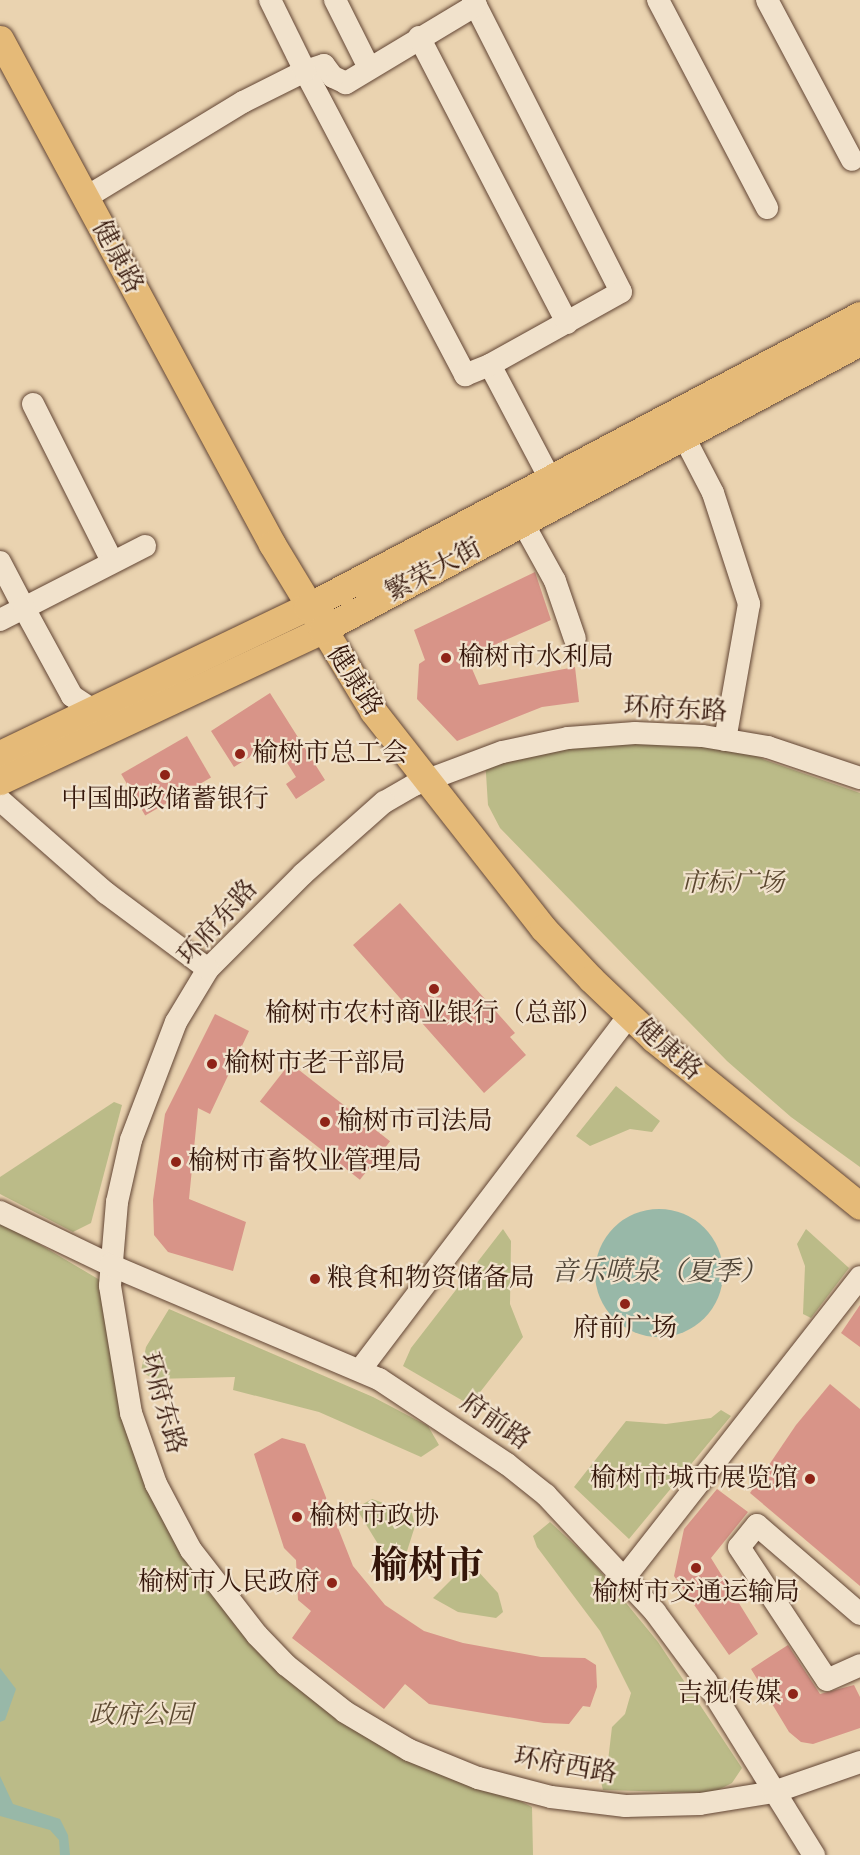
<!DOCTYPE html>
<meta charset="utf-8">
<style>
body{margin:0}
#map{position:relative;width:860px;height:1855px;overflow:hidden;background:#ead3b0;font-family:"IM FELL Double Pica","Noto Serif SC",serif}
div>[style]{position:absolute}
.green>*{inset:0;background:#bb8}
.water>*{inset:0;background:#98b8a8}
.round{border-radius:50%}
.building>*{inset:0;background:#d89488;transform-origin:0 0}
.roads{filter:drop-shadow(0 0 2px #624534) drop-shadow(0 0 2px #624534)}
.minor>*{height:22px;margin:-11px;padding:0 11px;transform-origin:11px;border-radius:11px;background:#f1e2cc}
.major>*{height:27px;margin:-13.5px;padding:0 13.5px;transform-origin:13.5px;border-radius:13.5px;background:#e5ba78}
.dots>*{width:16px;height:16px;translate:-50% -50%;box-sizing:border-box;border:3px solid #f1e2cc;border-radius:50%}
span{translate:-50% -50%;white-space:nowrap;text-align:center;line-height:1.15;-webkit-text-stroke:4.5px #f1e2cc;paint-order:stroke}
.street-label{font-size:26px;color:#34160a}
.poi-label{font-size:26px;color:#34160a}
.left{translate:0 -50%;text-align:left}
.right{translate:-100% -50%;text-align:right}
.park-label{font-size:26px;color:#5c4830;font-style:italic}
.water-label{font-size:27px;color:#524739;font-style:italic}
.town-label{font-size:38px;color:#34160a;font-weight:700}
</style>
<div id="map">
<div class="green">
<i style="clip-path:polygon(725px 740px,765px 760px,860px 793px,860px 1167px,791px 1117px,727px 1061px,500px 828px,488px 805px,485px 758px,538px 745px)"></i>
<i style="clip-path:polygon(616px 1086px,660px 1121px,652px 1132px,630px 1129px,590px 1146px,576px 1136px)"></i>
<i style="clip-path:polygon(114px 1102px,122px 1105px,91px 1223px,73px 1232px,0 1194px,0 1177px)"></i>
<i style="clip-path:polygon(0 1221px,110px 1286px,141px 1444px,233px 1609px,366px 1724px,532px 1807px,533px 1855px,0 1855px)"></i>
<i style="clip-path:polygon(503px 1229px,511px 1241px,510px 1304px,523px 1337px,470px 1405px,403px 1366px,411px 1348px)"></i>
<i style="clip-path:polygon(806px 1229px,849px 1268px,811px 1318px,803px 1314px,805px 1266px,797px 1244px)"></i>
<i style="clip-path:polygon(169px 1309px,373px 1397px,428px 1426px,439px 1445px,421px 1457px,319px 1412px,233px 1390px,235px 1377px,153px 1379px,141px 1371px,146px 1347px)"></i>
<i style="clip-path:polygon(721px 1410px,731px 1416px,629px 1539px,574px 1487px,626px 1421px,666px 1424px,711px 1418px)"></i>
<i style="clip-path:polygon(372px 1499px,412px 1513px,415px 1526px,401px 1570px,381px 1549px,356px 1508px)"></i>
<i style="clip-path:polygon(550px 1522px,590px 1559px,658px 1642px,742px 1768px,732px 1783px,712px 1793px,603px 1790px,599px 1774px,608px 1761px,612px 1727px,625px 1714px,631px 1693px,600px 1631px,537px 1547px,533px 1536px)"></i>
<i style="clip-path:polygon(463px 1568px,476px 1569px,498px 1593px,503px 1612px,496px 1618px,458px 1612px,433px 1598px)"></i>
</div>
<div class="water">
<i class="round" style="left:595px;top:1209px;width:128px;height:128px"></i>
<i style="clip-path:polygon(0 1668px,16px 1689px,5px 1720px,0 1722px)"></i>
<i style="clip-path:polygon(0 1776px,13px 1804px,60px 1819px,68px 1835px,70px 1855px,60px 1855px,59px 1840px,50px 1830px,0 1816px)"></i>
</div>
<div class="building">
<i style="clip-path:polygon(535px 572px,551px 620px,467px 657px,479px 685px,575px 667px,579px 702px,542px 707px,457px 741px,417px 699px,419px 664px,425px 660px,414px 630px)"></i>
<i style="clip-path:polygon(270px 693px,325px 780px,296px 799px,286px 784px,296px 777px,274px 742px,234px 767px,211px 731px)"></i>
<i style="left:187px;top:736px;width:48px;height:76px;rotate:60deg"></i>
<i style="clip-path:polygon(400px 903px,515px 1033px,510px 1037px,526px 1055px,484px 1093px,353px 945px)"></i>
<i style="clip-path:polygon(215px 1014px,249px 1031px,210px 1114px,198px 1108px,189px 1199px,246px 1222px,233px 1271px,168px 1252px,154px 1235px,153px 1200px,165px 1114px)"></i>
<i style="left:290px;top:1063px;width:127px;height:49px;rotate:38deg"></i>
<i style="clip-path:polygon(860px 1305px,860px 1347px,841px 1333px)"></i>
<i style="clip-path:polygon(830px 1384px,860px 1409px,860px 1586px,750px 1493px,796px 1425px)"></i>
<i style="clip-path:polygon(282px 1438px,305px 1444px,353px 1566px,385px 1605px,424px 1631px,463px 1643px,541px 1657px,585px 1658px,596px 1665px,597px 1687px,590px 1707px,583px 1706px,569px 1724px,544px 1723px,429px 1704px,405px 1684px,384px 1709px,292px 1638px,311px 1611px,298px 1600px,296px 1560px,284px 1548px,254px 1454px)"></i>
<i style="clip-path:polygon(717px 1489px,748px 1512px,711px 1558px,758px 1634px,729px 1655px,674px 1576px,684px 1529px)"></i>
<i style="clip-path:polygon(788px 1645px,820px 1694px,854px 1685px,860px 1697px,860px 1728px,813px 1744px,801px 1742px,789px 1732px,751px 1669px)"></i>
</div>
<div class="roads">
<div class="minor">
<i style="left:335px;top:0;width:76px;rotate:63.4deg"></i>
<i style="left:473px;top:0;width:327px;rotate:63.1deg"></i>
<i style="left:621px;top:292px;width:150px;rotate:150.9deg"></i>
<i style="left:490px;top:365px;width:129px;rotate:62.2deg"></i>
<i style="left:658px;top:0;width:235px;rotate:62.3deg"></i>
<i style="left:767px;top:0;width:181px;rotate:62deg"></i>
<i style="left:476px;top:5px;width:152px;rotate:149deg"></i>
<i style="left:346px;top:83px;width:14px;rotate:-155deg"></i>
<i style="left:333px;top:77px;width:15px;rotate:-127deg"></i>
<i style="left:324px;top:65px;width:20px;rotate:162deg"></i>
<i style="left:305px;top:71px;width:344px;rotate:62.2deg"></i>
<i style="left:465px;top:375px;width:27px;rotate:-22deg"></i>
<i style="left:419px;top:37px;width:322px;rotate:62.6deg"></i>
<i style="left:85px;top:198px;width:185px;rotate:-31.3deg"></i>
<i style="left:243px;top:102px;width:69px;rotate:-26.6deg"></i>
<i style="left:305px;top:71px;width:79px;rotate:-116.2deg"></i>
<i style="left:33px;top:404px;width:176px;rotate:63.3deg"></i>
<i style="left:684px;top:437px;width:63px;rotate:62.6deg"></i>
<i style="left:713px;top:493px;width:117px;rotate:72deg"></i>
<i style="left:749px;top:604px;width:138px;rotate:100deg"></i>
<i style="left:523px;top:523px;width:66px;rotate:61.1deg"></i>
<i style="left:555px;top:581px;width:61px;rotate:71deg"></i>
<i style="left:0;top:562px;width:52px;rotate:62.4deg"></i>
<i style="left:24px;top:608px;width:136px;rotate:-27.1deg"></i>
<i style="left:0;top:620px;width:27px;rotate:-27deg"></i>
<i style="left:24px;top:608px;width:100px;rotate:61.4deg"></i>
<i style="left:72px;top:696px;width:25px;rotate:34deg"></i>
<i style="left:860px;top:778px;width:97px;rotate:-161.4deg"></i>
<i style="left:768px;top:747px;width:67px;rotate:-170.5deg"></i>
<i style="left:702px;top:736px;width:67px;rotate:-177.4deg"></i>
<i style="left:635px;top:733px;width:67px;rotate:175.7deg"></i>
<i style="left:568px;top:738px;width:67px;rotate:168deg"></i>
<i style="left:502px;top:752px;width:94px;rotate:159.4deg"></i>
<i style="left:414px;top:785px;width:34px;rotate:150deg"></i>
<i style="left:384px;top:802px;width:108px;rotate:138.4deg"></i>
<i style="left:303px;top:874px;width:134px;rotate:135deg"></i>
<i style="left:208px;top:969px;width:62px;rotate:121.1deg"></i>
<i style="left:176px;top:1022px;width:126px;rotate:110.9deg"></i>
<i style="left:131px;top:1140px;width:64px;rotate:102.7deg"></i>
<i style="left:117px;top:1202px;width:84px;rotate:94.8deg"></i>
<i style="left:110px;top:1286px;width:129px;rotate:80.6deg"></i>
<i style="left:131px;top:1413px;width:75px;rotate:70.6deg"></i>
<i style="left:156px;top:1484px;width:75px;rotate:62.1deg"></i>
<i style="left:191px;top:1550px;width:108px;rotate:52.2deg"></i>
<i style="left:257px;top:1635px;width:42px;rotate:46deg"></i>
<i style="left:286px;top:1665px;width:75px;rotate:38.5deg"></i>
<i style="left:345px;top:1712px;width:74px;rotate:30.7deg"></i>
<i style="left:409px;top:1750px;width:74px;rotate:22.1deg"></i>
<i style="left:478px;top:1778px;width:75px;rotate:14.6deg"></i>
<i style="left:551px;top:1797px;width:75px;rotate:6.9deg"></i>
<i style="left:625px;top:1806px;width:75px;rotate:-1.5deg"></i>
<i style="left:700px;top:1804px;width:75px;rotate:-9.2deg"></i>
<i style="left:774px;top:1792px;width:91px;rotate:-19.2deg"></i>
<i style="left:0;top:800px;width:141px;rotate:41.3deg"></i>
<i style="left:106px;top:893px;width:127px;rotate:36.7deg"></i>
<i style="left:0;top:1212px;width:122px;rotate:25.7deg"></i>
<i style="left:110px;top:1265px;width:292px;rotate:23deg"></i>
<i style="left:379px;top:1379px;width:154px;rotate:33.6deg"></i>
<i style="left:507px;top:1464px;width:50px;rotate:38.5deg"></i>
<i style="left:546px;top:1495px;width:160px;rotate:47deg"></i>
<i style="left:655px;top:1612px;width:86px;rotate:53.5deg"></i>
<i style="left:706px;top:1681px;width:205px;rotate:58.2deg"></i>
<i style="left:360px;top:1370px;width:432px;rotate:-52.8deg"></i>
<i style="left:625px;top:1577px;width:381px;rotate:-51.9deg"></i>
<i style="left:860px;top:1614px;width:136px;rotate:-139.2deg"></i>
<i style="left:757px;top:1525px;width:28px;rotate:129deg"></i>
<i style="left:739px;top:1547px;width:159px;rotate:56.5deg"></i>
<i style="left:827px;top:1680px;width:36px;rotate:-24deg"></i>
</div>
<div class="major">
<i style="left:0;top:39px;width:574px;rotate:61.69deg"></i>
<i style="left:272px;top:544px;width:195px;rotate:58.8deg"></i>
<i style="left:373px;top:711px;width:276px;rotate:51.9deg"></i>
<i style="left:543px;top:928px;width:70px;rotate:46.7deg"></i>
<i style="left:591px;top:979px;width:87px;rotate:43.6deg"></i>
<i style="left:654px;top:1039px;width:265px;rotate:39deg"></i>
<i style="left:0;top:754px;width:340px;rotate:-25.6deg"></i>
<i style="left:307px;top:607px;width:625px;rotate:-27.84deg"></i>
<i style="left:0;top:781px;width:356px;rotate:-25.1deg"></i>
<i style="left:322px;top:630px;width:610px;rotate:-28.16deg"></i>
</div>
</div>
<div class="dots">
<i style="left:446px;top:658px;background:#8f2418"></i>
<i style="left:240px;top:754px;background:#8f2418"></i>
<i style="left:165px;top:775px;background:#8f2418"></i>
<i style="left:434px;top:989px;background:#8f2418"></i>
<i style="left:212px;top:1064px;background:#8f2418"></i>
<i style="left:325px;top:1122px;background:#8f2418"></i>
<i style="left:176px;top:1162px;background:#8f2418"></i>
<i style="left:315px;top:1279px;background:#8f2418"></i>
<i style="left:625px;top:1304px;background:#8f2418"></i>
<i style="left:810px;top:1479px;background:#8f2418"></i>
<i style="left:297px;top:1517px;background:#8f2418"></i>
<i style="left:696px;top:1568px;background:#8f2418"></i>
<i style="left:332px;top:1583px;background:#8f2418"></i>
<i style="left:793px;top:1694px;background:#8f2418"></i>
</div>
<div class="street-label">
<span style="left:117px;top:257px;rotate:62deg">健康路</span>
<span style="left:434px;top:571px;rotate:-28deg">繁荣大街</span>
<span style="left:354px;top:681px;rotate:57deg">健康路</span>
<span style="left:675px;top:710px;rotate:3deg">环府东路</span>
<span style="left:218px;top:923px;rotate:-48deg">环府东路</span>
<span style="left:668px;top:1050px;rotate:41deg">健康路</span>
<span style="left:162px;top:1403px;rotate:74deg">环府东路</span>
<span style="left:495px;top:1422px;rotate:35deg">府前路</span>
<span style="left:565px;top:1766px;rotate:10deg">环府西路</span>
</div>
<div class="poi-label">
<span class="left" style="left:458px;top:658px">榆树市水利局</span>
<span class="left" style="left:252px;top:754px">榆树市总工会</span>
<span style="left:165px;top:800px">中国邮政储蓄银行</span>
<span style="left:434px;top:1014px">榆树市农村商业银行（总部）</span>
<span class="left" style="left:224px;top:1064px">榆树市老干部局</span>
<span class="left" style="left:337px;top:1122px">榆树市司法局</span>
<span class="left" style="left:188px;top:1162px">榆树市畜牧业管理局</span>
<span class="left" style="left:327px;top:1279px">粮食和物资储备局</span>
<span style="left:625px;top:1329px">府前广场</span>
<span class="right" style="left:798px;top:1479px">榆树市城市展览馆</span>
<span class="left" style="left:309px;top:1517px">榆树市政协</span>
<span class="right" style="left:320px;top:1583px">榆树市人民政府</span>
<span style="left:696px;top:1593px">榆树市交通运输局</span>
<span class="right" style="left:781px;top:1694px">吉视传媒</span>
</div>
<div class="park-label">
<span style="left:732px;top:884px">市标广场</span>
<span style="left:141px;top:1716px">政府公园</span>
</div>
<div class="water-label">
<span style="left:659px;top:1272px">音乐喷泉（夏季）</span>
</div>
<div class="town-label">
<span style="left:427px;top:1567px">榆树市</span>
</div>
</div>
